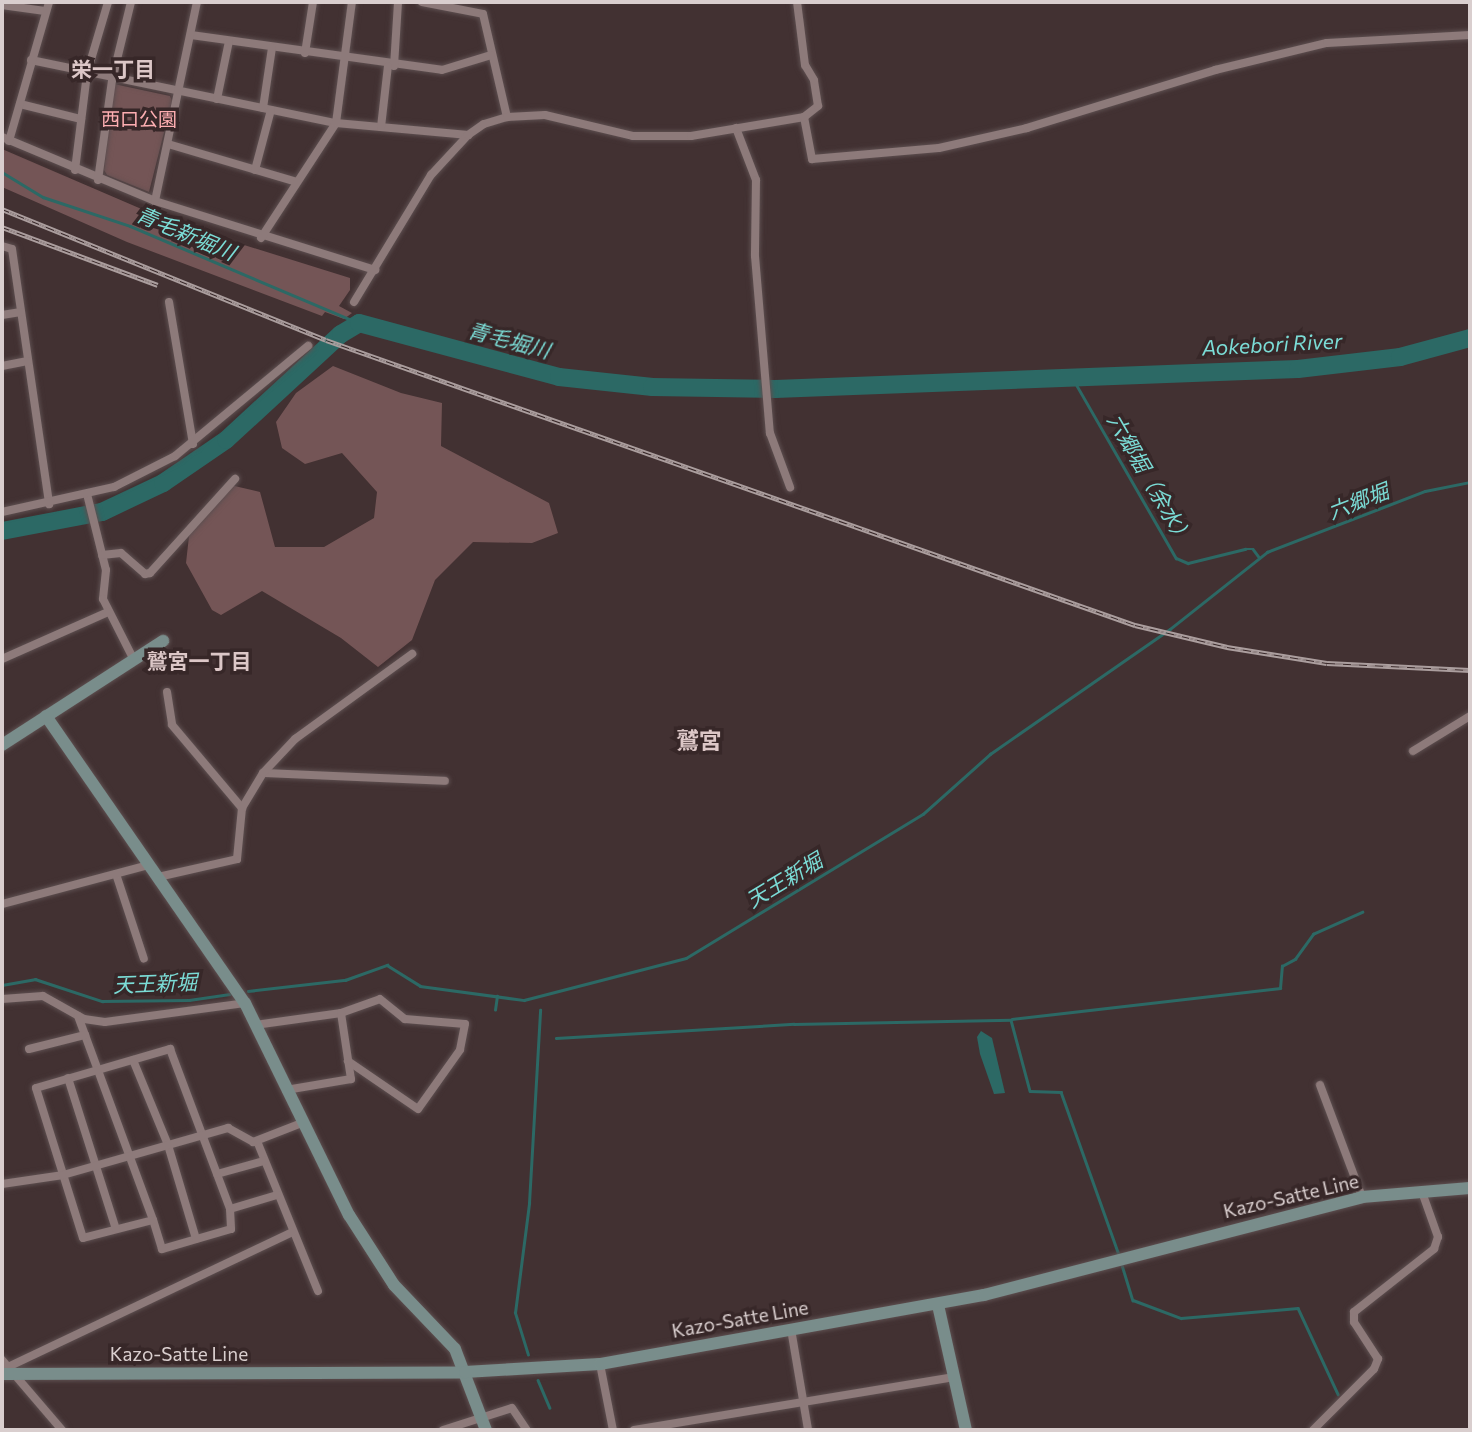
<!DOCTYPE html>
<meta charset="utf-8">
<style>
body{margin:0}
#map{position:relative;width:1472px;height:1432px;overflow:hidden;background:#423132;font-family:Commissioner,"Noto Sans JP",sans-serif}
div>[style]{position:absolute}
.green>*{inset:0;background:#745556}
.water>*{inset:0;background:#2c6965}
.stream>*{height:2.5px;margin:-1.25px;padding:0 1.25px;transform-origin:1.25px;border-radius:1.25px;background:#2c6965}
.river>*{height:18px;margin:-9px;padding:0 9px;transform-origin:9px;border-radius:9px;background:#2c6965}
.roads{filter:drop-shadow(0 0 2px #5d4f50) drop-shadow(0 0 2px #5d4f50)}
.street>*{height:8px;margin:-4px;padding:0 4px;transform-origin:4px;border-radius:4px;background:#8d7a7a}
.secondary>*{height:12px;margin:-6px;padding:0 6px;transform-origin:6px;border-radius:6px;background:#798d8b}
.rail>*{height:5px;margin-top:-2.5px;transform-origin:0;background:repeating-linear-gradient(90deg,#372728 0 8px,#ab9e9e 0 16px);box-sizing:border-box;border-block:2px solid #ab9e9e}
span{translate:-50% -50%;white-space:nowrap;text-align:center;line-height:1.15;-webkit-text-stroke:7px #372728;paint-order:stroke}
.park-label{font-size:19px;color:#fdaeb1}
.street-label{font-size:19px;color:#d9cece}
.neighbourhood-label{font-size:21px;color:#dcc7c7;font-weight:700}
.water-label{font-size:21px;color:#7bdcd6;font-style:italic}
.quarter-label{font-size:23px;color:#dcc7c7;font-weight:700}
.frame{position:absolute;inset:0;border:4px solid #d9cece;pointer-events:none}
</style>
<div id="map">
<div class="green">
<i style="clip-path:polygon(114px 84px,170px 96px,172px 101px,149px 192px,107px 175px,104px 170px)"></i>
<i style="clip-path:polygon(2px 149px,174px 223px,350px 278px,350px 290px,339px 306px,352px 313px,344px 319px,325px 312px,322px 316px,127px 242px,2px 187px)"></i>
<i style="clip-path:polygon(333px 366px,401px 393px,442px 403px,441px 446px,549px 503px,558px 533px,532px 543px,473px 542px,435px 580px,412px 640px,378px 667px,341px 638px,262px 591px,221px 615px,212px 610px,186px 563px,190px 527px,226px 484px,260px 492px,275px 547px,324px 547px,374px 518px,377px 492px,342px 453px,305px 464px,282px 448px,276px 422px,296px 393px)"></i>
</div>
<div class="water">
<i style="clip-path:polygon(981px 1031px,992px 1038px,1005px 1093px,994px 1094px,980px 1054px,977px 1037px)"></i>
</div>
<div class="stream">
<i style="left:2px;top:172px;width:48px;rotate:31.4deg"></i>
<i style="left:43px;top:197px;width:92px;rotate:18.4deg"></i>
<i style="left:130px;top:226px;width:249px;rotate:23deg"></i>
<i style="left:1072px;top:377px;width:209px;rotate:60.1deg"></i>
<i style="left:1176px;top:558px;width:13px;rotate:23deg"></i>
<i style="left:1188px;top:563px;width:59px;rotate:-13.8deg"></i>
<i style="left:1245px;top:549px;width:8px"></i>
<i style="left:1253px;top:549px;width:10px;rotate:53deg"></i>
<i style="left:2px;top:985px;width:34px;rotate:-10deg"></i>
<i style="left:35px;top:979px;width:71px;rotate:18.2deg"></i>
<i style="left:102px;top:1001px;width:87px;rotate:-0.7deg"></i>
<i style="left:189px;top:1000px;width:41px;rotate:-8.3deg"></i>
<i style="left:248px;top:991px;width:98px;rotate:-6.5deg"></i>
<i style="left:345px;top:980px;width:45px;rotate:-19.7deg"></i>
<i style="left:387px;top:965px;width:39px;rotate:32deg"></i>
<i style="left:420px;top:986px;width:105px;rotate:7.7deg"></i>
<i style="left:524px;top:1000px;width:167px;rotate:-14.5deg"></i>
<i style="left:686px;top:958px;width:277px;rotate:-31.3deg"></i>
<i style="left:923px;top:814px;width:90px;rotate:-41.8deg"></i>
<i style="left:990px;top:754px;width:219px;rotate:-34.8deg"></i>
<i style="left:1170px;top:629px;width:124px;rotate:-38.4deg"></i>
<i style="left:1267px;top:552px;width:169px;rotate:-21.1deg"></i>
<i style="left:1425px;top:491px;width:46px;rotate:-11.3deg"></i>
<i style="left:495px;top:1010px;width:14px;rotate:-82deg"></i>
<i style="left:1012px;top:1019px;width:270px;rotate:-6.6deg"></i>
<i style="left:1280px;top:988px;width:22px;rotate:-85deg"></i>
<i style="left:1282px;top:966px;width:15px;rotate:-28deg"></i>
<i style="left:1295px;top:959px;width:31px;rotate:-54deg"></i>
<i style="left:1313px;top:934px;width:54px;rotate:-24.2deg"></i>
<i style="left:556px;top:1038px;width:238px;rotate:-3.4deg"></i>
<i style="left:794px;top:1024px;width:217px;rotate:-1.1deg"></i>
<i style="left:1011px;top:1020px;width:73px;rotate:75deg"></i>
<i style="left:1030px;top:1091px;width:31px;rotate:2deg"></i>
<i style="left:1061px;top:1092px;width:173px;rotate:70.4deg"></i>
<i style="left:1122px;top:1265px;width:37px;rotate:73deg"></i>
<i style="left:1133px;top:1300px;width:51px;rotate:20.6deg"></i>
<i style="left:1181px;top:1318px;width:117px;rotate:-4.9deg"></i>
<i style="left:1298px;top:1308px;width:95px;rotate:65.1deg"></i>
<i style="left:528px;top:1355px;width:44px;rotate:-107.2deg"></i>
<i style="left:515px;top:1313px;width:111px;rotate:-82.7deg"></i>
<i style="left:529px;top:1203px;width:193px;rotate:-86.7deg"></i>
<i style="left:538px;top:1380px;width:30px;rotate:67deg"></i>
</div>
<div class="river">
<i style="left:2px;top:531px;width:102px;rotate:-10.8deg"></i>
<i style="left:102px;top:512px;width:68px;rotate:-25.4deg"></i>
<i style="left:163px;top:483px;width:76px;rotate:-34.3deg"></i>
<i style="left:226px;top:440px;width:156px;rotate:-42.7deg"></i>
<i style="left:341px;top:334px;width:21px;rotate:-31deg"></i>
<i style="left:359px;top:323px;width:207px;rotate:15.1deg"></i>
<i style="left:559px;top:377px;width:94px;rotate:6.1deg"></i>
<i style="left:652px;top:387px;width:123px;rotate:0.9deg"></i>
<i style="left:775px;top:389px;width:523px;rotate:-2.19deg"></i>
<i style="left:1298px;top:369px;width:103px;rotate:-6.7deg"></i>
<i style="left:1400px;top:357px;width:73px;rotate:-15.2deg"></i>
</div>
<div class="roads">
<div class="street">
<i style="left:422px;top:2px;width:62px;rotate:11.1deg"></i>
<i style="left:483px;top:14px;width:106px;rotate:76.9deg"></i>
<i style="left:2px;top:5px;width:43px;rotate:7.9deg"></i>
<i style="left:191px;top:35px;width:253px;rotate:7.9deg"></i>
<i style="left:442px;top:70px;width:51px;rotate:-17deg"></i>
<i style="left:305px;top:53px;width:52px;rotate:-81.1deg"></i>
<i style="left:31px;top:60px;width:311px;rotate:11.7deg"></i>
<i style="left:336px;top:123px;width:133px;rotate:5.2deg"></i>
<i style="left:394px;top:66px;width:64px;rotate:-86.4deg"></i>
<i style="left:217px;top:99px;width:59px;rotate:-78.3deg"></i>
<i style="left:20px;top:104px;width:63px;rotate:13.8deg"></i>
<i style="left:263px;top:108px;width:61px;rotate:-81.5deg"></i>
<i style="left:804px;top:117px;width:43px;rotate:79.2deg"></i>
<i style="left:812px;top:159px;width:127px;rotate:-5deg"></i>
<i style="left:939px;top:148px;width:90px;rotate:-12.8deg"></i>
<i style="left:1027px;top:128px;width:197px;rotate:-17.1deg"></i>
<i style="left:1215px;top:70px;width:115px;rotate:-13.6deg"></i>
<i style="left:1327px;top:43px;width:143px;rotate:-3.2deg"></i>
<i style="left:381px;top:127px;width:61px;rotate:-83.5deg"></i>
<i style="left:736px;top:128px;width:56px;rotate:69deg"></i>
<i style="left:756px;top:180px;width:76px;rotate:90.8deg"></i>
<i style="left:755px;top:256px;width:178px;rotate:85.2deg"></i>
<i style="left:770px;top:433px;width:58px;rotate:69.7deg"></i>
<i style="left:2px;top:137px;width:166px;rotate:22.7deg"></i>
<i style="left:155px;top:201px;width:231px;rotate:17.4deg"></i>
<i style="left:9px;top:141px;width:145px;rotate:-73.9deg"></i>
<i style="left:168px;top:144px;width:134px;rotate:16.4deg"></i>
<i style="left:75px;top:170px;width:98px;rotate:-82.9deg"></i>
<i style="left:87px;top:73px;width:74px;rotate:-73.5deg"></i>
<i style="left:255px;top:170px;width:62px;rotate:-75.1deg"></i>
<i style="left:98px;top:180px;width:101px;rotate:-82deg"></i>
<i style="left:112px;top:80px;width:80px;rotate:-76.3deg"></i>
<i style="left:155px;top:201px;width:203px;rotate:-78.1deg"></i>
<i style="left:261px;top:238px;width:137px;rotate:-56.9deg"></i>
<i style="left:336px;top:123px;width:122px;rotate:-82.5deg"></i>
<i style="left:2px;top:246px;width:10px;rotate:17deg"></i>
<i style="left:12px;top:249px;width:258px;rotate:81.7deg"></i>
<i style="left:169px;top:302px;width:144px;rotate:80.4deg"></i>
<i style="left:354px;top:302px;width:149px;rotate:-58.8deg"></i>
<i style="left:431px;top:175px;width:54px;rotate:-47.2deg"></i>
<i style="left:468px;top:135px;width:19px;rotate:-35deg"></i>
<i style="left:484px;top:124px;width:24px;rotate:-17deg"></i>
<i style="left:507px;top:117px;width:38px;rotate:-3deg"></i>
<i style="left:545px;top:115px;width:90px;rotate:13.4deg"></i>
<i style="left:633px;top:136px;width:58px"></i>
<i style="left:691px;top:136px;width:115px;rotate:-9.5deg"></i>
<i style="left:804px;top:117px;width:18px;rotate:-38deg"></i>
<i style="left:818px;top:106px;width:26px;rotate:-99deg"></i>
<i style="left:814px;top:80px;width:17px;rotate:-121deg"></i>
<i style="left:805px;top:65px;width:64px;rotate:-97.2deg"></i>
<i style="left:2px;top:315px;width:19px;rotate:-9deg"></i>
<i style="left:2px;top:366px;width:26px;rotate:-11deg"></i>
<i style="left:87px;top:494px;width:78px;rotate:76deg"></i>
<i style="left:106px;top:570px;width:29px;rotate:96deg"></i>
<i style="left:103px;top:599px;width:68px;rotate:63.1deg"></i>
<i style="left:2px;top:512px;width:115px;rotate:-12.6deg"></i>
<i style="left:114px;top:487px;width:68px;rotate:-26.9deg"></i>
<i style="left:175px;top:456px;width:173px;rotate:-39.6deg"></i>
<i style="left:102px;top:555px;width:19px;rotate:-6deg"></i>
<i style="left:121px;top:553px;width:32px;rotate:41deg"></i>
<i style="left:145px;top:574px;width:5px;rotate:-11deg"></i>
<i style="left:150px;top:573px;width:127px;rotate:-47.9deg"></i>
<i style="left:2px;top:659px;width:116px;rotate:-23.9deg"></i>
<i style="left:167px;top:692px;width:33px;rotate:81deg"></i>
<i style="left:172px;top:725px;width:109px;rotate:49.9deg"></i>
<i style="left:1413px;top:751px;width:67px;rotate:-31.6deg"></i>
<i style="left:263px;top:773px;width:182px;rotate:2.5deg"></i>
<i style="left:116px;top:874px;width:89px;rotate:71.8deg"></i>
<i style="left:158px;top:877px;width:81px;rotate:-12.8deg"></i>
<i style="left:237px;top:859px;width:51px;rotate:-84.4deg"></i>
<i style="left:242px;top:808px;width:41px;rotate:-59deg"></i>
<i style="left:263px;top:773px;width:47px;rotate:-46.7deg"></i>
<i style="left:295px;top:739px;width:145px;rotate:-36deg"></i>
<i style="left:2px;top:904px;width:152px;rotate:-14.9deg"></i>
<i style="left:2px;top:999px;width:41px;rotate:-4.2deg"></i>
<i style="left:43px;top:996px;width:47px;rotate:29.3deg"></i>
<i style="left:84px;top:1019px;width:21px;rotate:8deg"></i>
<i style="left:105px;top:1022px;width:141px;rotate:-7.7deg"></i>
<i style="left:341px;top:1013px;width:41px;rotate:-19.7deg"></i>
<i style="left:380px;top:999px;width:32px;rotate:39deg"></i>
<i style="left:405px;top:1019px;width:60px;rotate:4.8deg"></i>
<i style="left:465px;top:1024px;width:26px;rotate:101deg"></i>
<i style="left:460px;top:1050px;width:72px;rotate:125.4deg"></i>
<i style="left:418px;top:1109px;width:85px;rotate:-145.6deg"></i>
<i style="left:78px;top:1016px;width:217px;rotate:69.8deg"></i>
<i style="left:255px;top:1025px;width:87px;rotate:-7.9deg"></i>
<i style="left:341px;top:1013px;width:67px;rotate:81.4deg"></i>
<i style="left:351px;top:1079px;width:66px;rotate:170.4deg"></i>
<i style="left:29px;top:1049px;width:58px;rotate:-14deg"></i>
<i style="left:170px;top:1049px;width:171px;rotate:69.4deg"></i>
<i style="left:230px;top:1209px;width:20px;rotate:87deg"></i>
<i style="left:231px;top:1229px;width:72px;rotate:163.8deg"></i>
<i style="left:162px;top:1249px;width:30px;rotate:-107deg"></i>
<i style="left:153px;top:1220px;width:72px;rotate:165.6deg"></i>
<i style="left:83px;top:1238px;width:157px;rotate:-107.4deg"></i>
<i style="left:36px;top:1088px;width:140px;rotate:-16.2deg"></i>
<i style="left:133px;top:1060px;width:92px;rotate:67.6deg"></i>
<i style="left:168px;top:1145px;width:98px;rotate:73.4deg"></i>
<i style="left:68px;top:1078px;width:158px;rotate:72.4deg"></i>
<i style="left:1320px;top:1085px;width:120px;rotate:69.4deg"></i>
<i style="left:257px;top:1141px;width:162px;rotate:67.9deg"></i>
<i style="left:217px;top:1174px;width:49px;rotate:-15.5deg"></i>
<i style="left:2px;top:1184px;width:62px;rotate:-8.4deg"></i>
<i style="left:63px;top:1175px;width:172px;rotate:-15.9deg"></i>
<i style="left:228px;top:1128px;width:29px;rotate:29deg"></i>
<i style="left:253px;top:1142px;width:53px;rotate:-21.2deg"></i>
<i style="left:230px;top:1209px;width:49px;rotate:-16.6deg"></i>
<i style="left:791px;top:1329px;width:102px;rotate:80.4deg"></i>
<i style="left:2px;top:1360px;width:92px;rotate:49.4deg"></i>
<i style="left:600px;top:1364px;width:67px;rotate:78.9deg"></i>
<i style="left:6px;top:1368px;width:317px;rotate:-25.4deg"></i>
<i style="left:443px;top:1430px;width:72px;rotate:-17.7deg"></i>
<i style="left:512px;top:1408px;width:27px;rotate:56deg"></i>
<i style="left:634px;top:1430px;width:325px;rotate:-9.4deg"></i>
<i style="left:1313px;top:1430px;width:86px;rotate:-45deg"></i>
<i style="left:1374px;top:1369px;width:11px;rotate:-68deg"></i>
<i style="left:1378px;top:1359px;width:44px;rotate:-123deg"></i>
<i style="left:1354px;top:1322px;width:10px;rotate:-90deg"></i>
<i style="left:1354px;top:1312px;width:102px;rotate:-38.2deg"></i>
<i style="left:1434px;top:1249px;width:13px;rotate:-72deg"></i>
<i style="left:1438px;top:1237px;width:48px;rotate:-109.6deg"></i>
</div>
<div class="secondary">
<i style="left:46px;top:716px;width:349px;rotate:55.3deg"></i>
<i style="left:245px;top:1003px;width:236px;rotate:63.9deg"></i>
<i style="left:349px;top:1215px;width:83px;rotate:57.3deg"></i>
<i style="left:394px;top:1285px;width:88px;rotate:46.4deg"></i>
<i style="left:455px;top:1349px;width:87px;rotate:69.1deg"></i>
<i style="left:2px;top:745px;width:192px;rotate:-32.9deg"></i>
<i style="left:938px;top:1305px;width:128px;rotate:77.4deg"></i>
<i style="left:2px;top:1374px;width:463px;rotate:-0.2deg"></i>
<i style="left:465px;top:1372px;width:135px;rotate:-3.4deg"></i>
<i style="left:600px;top:1364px;width:390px;rotate:-10.2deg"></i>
<i style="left:984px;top:1295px;width:390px;rotate:-14.5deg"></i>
<i style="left:1362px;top:1197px;width:108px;rotate:-4.8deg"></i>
</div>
</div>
<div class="rail">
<i style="left:2px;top:209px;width:349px;rotate:22deg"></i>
<i style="left:326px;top:340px;width:858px;rotate:19.41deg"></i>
<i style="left:1135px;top:625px;width:95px;rotate:13.4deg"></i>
<i style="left:1227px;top:647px;width:101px;rotate:9.1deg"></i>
<i style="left:1327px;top:663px;width:143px;rotate:2.8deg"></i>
<i style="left:2px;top:227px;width:166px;rotate:20.4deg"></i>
</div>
<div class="park-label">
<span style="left:139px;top:119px">西口公園</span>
</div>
<div class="street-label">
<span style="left:1291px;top:1196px;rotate:-13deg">Kazo-Satte Line</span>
<span style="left:740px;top:1319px;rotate:-10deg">Kazo-Satte Line</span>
<span style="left:179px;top:1354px">Kazo-Satte Line</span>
</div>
<div class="neighbourhood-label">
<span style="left:113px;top:69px">栄一丁目</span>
<span style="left:199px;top:661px">鷲宮一丁目</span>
</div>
<div class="water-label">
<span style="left:186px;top:233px;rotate:23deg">青毛新堀川</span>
<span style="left:509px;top:340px;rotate:15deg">青毛堀川</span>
<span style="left:1272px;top:344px;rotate:-3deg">Aokebori River</span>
<span style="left:1150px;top:479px;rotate:60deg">六郷堀（余水）</span>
<span style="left:1358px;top:501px;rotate:-21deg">六郷堀</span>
<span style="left:784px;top:880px;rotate:-31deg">天王新堀</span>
<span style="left:155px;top:983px;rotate:-2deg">天王新堀</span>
</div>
<div class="quarter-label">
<span style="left:699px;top:740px">鷲宮</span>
</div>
<div class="frame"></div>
</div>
